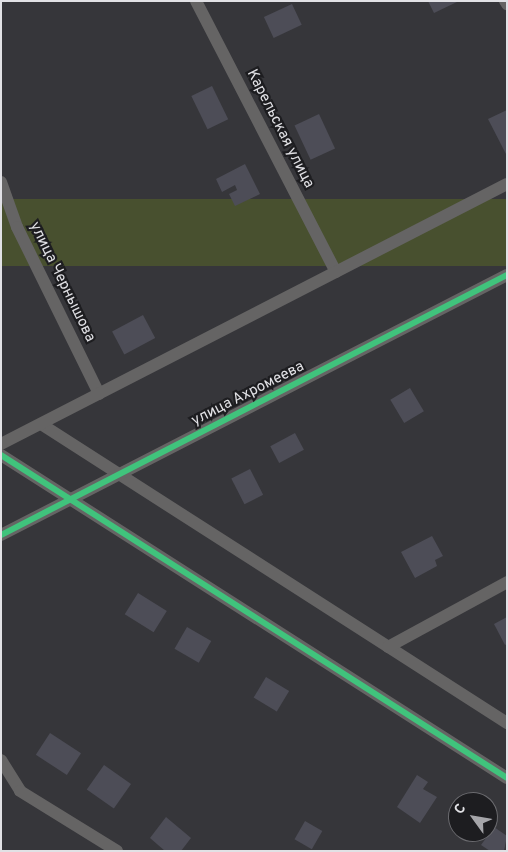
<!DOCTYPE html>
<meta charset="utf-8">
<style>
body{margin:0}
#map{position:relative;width:508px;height:852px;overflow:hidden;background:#36363a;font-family:Overpass,sans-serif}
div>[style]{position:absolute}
.green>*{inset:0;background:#48502f;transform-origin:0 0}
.building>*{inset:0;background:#4d4d57;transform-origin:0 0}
.street>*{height:12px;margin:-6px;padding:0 6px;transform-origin:6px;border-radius:6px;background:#656464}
.cycleway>*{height:6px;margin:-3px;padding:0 3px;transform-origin:3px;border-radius:3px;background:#40c37c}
span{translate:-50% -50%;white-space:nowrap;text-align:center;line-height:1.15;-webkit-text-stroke:4.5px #1d1d20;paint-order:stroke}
.street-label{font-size:15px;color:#e1e1e5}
.frame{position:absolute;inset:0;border:2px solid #e1e1e5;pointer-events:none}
.north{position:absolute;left:448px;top:792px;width:50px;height:50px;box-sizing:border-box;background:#1d1d20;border:1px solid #6b6b6f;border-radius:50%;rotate:302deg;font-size:14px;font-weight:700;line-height:20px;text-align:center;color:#e1e1e5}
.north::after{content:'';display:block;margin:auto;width:18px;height:22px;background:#a5a5a9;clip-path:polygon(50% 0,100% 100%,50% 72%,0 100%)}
</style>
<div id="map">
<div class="green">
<i style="left:507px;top:199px;width:67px;height:568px;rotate:90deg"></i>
</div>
<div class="building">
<i style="clip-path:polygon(428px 1px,459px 1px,434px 13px)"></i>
<i style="left:292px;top:4px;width:23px;height:31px;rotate:65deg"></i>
<i style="left:212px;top:86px;width:37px;height:23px;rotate:64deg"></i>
<i style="clip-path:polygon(507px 110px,507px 156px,488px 119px)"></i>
<i style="left:319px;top:114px;width:38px;height:27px;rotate:65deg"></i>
<i style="clip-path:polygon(245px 164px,260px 194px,235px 206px,229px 194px,237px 190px,235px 185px,222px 192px,216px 179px)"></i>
<i style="left:143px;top:315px;width:26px;height:35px;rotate:62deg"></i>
<i style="left:410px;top:388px;width:27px;height:23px;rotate:59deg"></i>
<i style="left:295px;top:433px;width:19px;height:28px;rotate:62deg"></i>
<i style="left:250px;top:469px;width:29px;height:21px;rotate:63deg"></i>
<i style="clip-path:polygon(432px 536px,443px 556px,435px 560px,437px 566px,415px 578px,401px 552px)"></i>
<i style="left:138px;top:593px;width:34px;height:25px;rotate:32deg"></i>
<i style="clip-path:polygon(507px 617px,507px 644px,505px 645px,494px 624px)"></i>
<i style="left:187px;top:627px;width:28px;height:25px;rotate:30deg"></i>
<i style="left:266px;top:677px;width:27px;height:24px;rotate:31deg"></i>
<i style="left:50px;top:733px;width:37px;height:26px;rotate:33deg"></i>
<i style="left:104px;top:765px;width:33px;height:30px;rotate:35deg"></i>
<i style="clip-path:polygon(417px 775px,428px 782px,423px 789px,437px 797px,420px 823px,397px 807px)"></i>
<i style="clip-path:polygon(166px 817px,191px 838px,181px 851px,165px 851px,150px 838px)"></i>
<i style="left:305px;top:821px;width:20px;height:21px;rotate:30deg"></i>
<i style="clip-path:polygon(494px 827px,507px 836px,504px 851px,490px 851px,481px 845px)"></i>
</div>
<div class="street">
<i style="left:196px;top:1px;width:305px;rotate:62.7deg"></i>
<i style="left:505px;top:1px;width:4px;rotate:56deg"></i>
<i style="left:1px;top:182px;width:48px;rotate:70.4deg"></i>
<i style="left:17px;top:227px;width:186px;rotate:63.8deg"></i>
<i style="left:41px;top:424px;width:554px;rotate:32.69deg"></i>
<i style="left:1px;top:444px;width:569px;rotate:-27.2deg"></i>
<i style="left:1px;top:455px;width:600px;rotate:32.55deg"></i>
<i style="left:1px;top:535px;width:569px;rotate:-27.2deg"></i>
<i style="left:388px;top:647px;width:136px;rotate:-28.6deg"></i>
<i style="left:1px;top:760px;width:36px;rotate:58deg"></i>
<i style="left:20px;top:791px;width:114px;rotate:31.7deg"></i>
</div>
<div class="cycleway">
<i style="left:1px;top:455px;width:600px;rotate:32.55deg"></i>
<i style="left:1px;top:535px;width:569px;rotate:-27.2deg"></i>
</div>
<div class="street-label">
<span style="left:280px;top:129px;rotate:63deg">Карельская улица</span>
<span style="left:62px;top:282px;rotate:64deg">улица Чернышова</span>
<span style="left:248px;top:394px;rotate:-27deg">улица Ахромеева</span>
</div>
<div class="frame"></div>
<div class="north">С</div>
</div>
